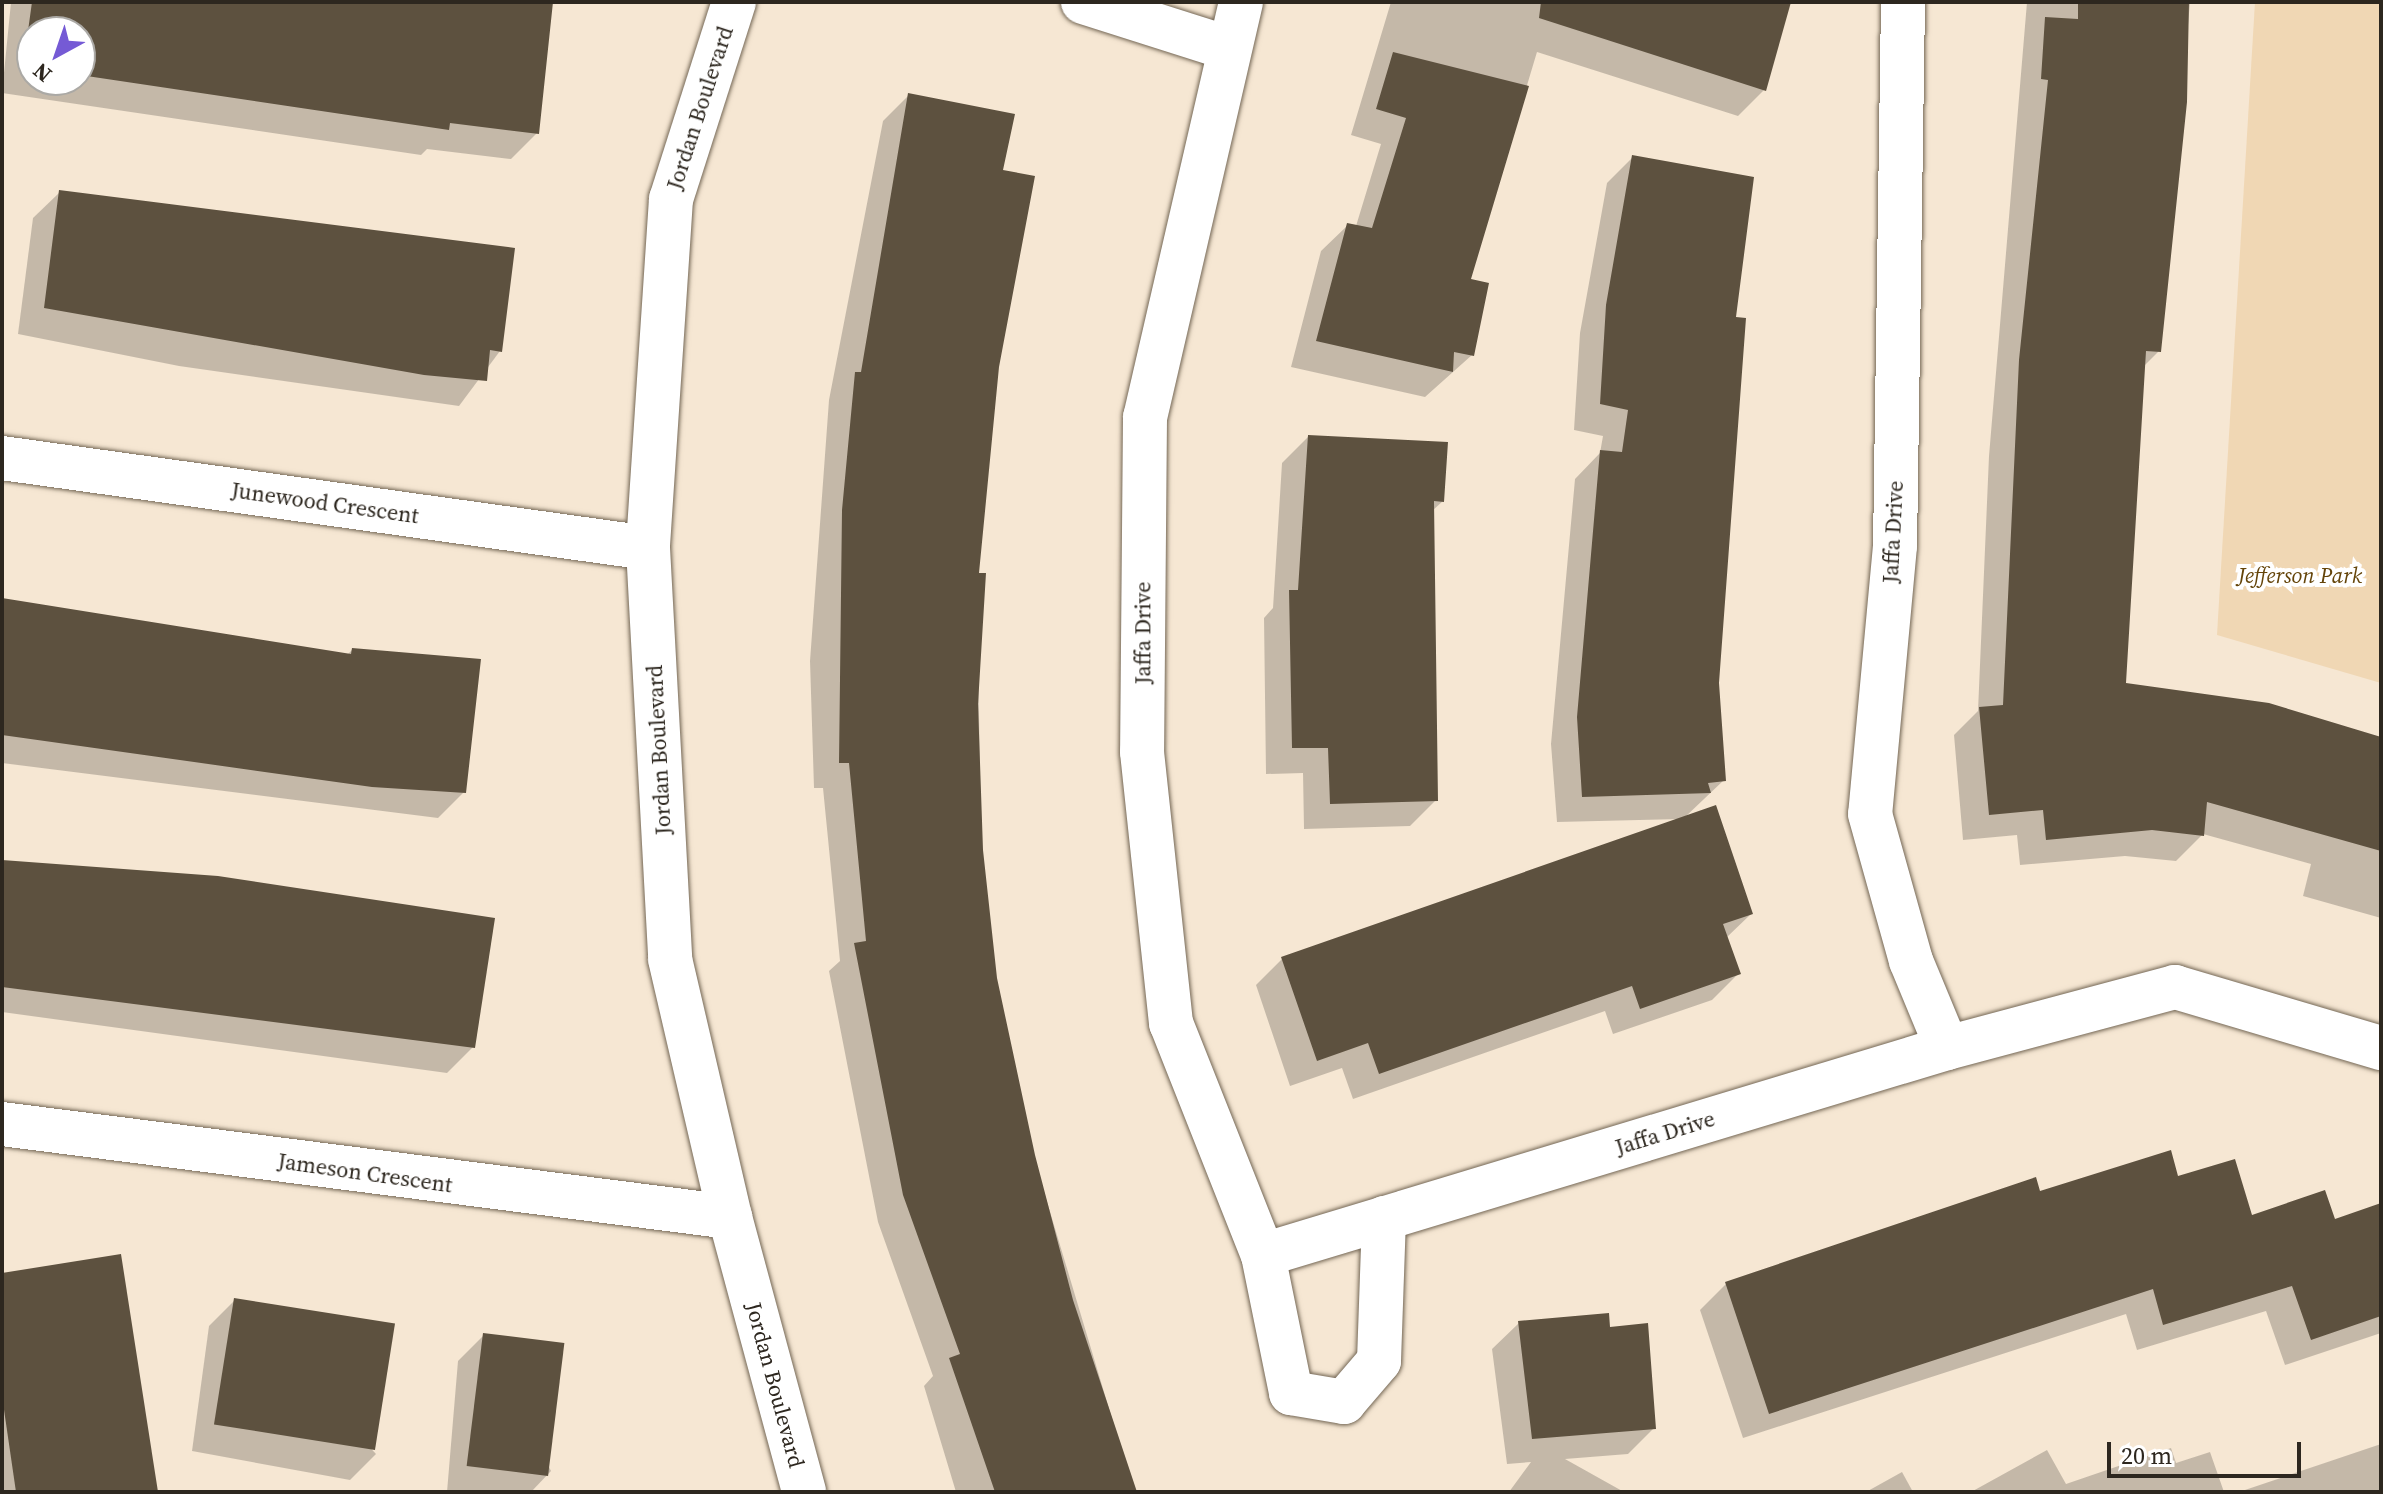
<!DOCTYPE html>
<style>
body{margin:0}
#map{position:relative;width:2383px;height:1494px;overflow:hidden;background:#f6e7d3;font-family:"Source Serif 4",serif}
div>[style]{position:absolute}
.green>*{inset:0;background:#f0d7b4}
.shadow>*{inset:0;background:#0003}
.building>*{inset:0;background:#5d513f;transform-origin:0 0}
.roads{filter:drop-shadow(0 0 2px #746755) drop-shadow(0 0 2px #746755)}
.minor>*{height:44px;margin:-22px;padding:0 22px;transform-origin:22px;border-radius:22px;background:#fff}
.tertiary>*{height:44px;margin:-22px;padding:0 22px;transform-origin:22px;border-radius:22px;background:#fff}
span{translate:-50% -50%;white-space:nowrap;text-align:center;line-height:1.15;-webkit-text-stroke:8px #fff;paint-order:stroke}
.street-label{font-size:22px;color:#2d271f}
.park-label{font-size:22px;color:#644409;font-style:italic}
.frame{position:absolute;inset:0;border:4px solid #2d271f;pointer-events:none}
.north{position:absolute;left:16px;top:16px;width:80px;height:80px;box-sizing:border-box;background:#fff;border:2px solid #aba9a5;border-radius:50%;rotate:220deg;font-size:22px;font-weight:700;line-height:32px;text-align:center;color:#2d271f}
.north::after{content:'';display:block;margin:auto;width:28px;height:36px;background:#755ad5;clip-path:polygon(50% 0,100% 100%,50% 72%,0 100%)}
.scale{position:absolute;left:2107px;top:1442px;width:194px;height:36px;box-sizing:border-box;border:4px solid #2d271f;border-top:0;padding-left:10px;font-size:24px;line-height:28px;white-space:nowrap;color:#2d271f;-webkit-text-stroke:6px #fff;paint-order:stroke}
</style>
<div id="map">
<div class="green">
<i style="clip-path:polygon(2255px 2px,2381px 2px,2381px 683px,2217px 635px)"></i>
</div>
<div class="shadow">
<i style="clip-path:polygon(evenodd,11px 2px,535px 2px,537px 133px,511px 159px,427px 149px,421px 155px,2px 93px,11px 2px,32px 32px,80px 32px,80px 80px,32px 80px,32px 32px)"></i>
<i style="clip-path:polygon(1391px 2px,1789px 2px,1764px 90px,1738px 116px,1537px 52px,1468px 281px,1472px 355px,1425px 397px,1291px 367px,1321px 251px,1348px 225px,1356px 226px,1381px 144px,1351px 135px)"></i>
<i style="clip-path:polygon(2027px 2px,2190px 2px,2159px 351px,2143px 367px,2124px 685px,2381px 737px,2381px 918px,2303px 896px,2311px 864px,2203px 834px,2176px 861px,2125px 856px,2020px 865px,2017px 835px,1963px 840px,1954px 735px,1978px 711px,1989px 456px)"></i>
<i style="clip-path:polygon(909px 95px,1001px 171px,997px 367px,977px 575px,981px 850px,995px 979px,1033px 1155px,1134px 1492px,956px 1492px,924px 1386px,933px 1376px,878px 1222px,829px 971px,840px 961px,823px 788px,814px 788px,810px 661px,829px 400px,883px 121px)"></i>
<i style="clip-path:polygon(1633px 157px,1733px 319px,1717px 683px,1724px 780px,1683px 819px,1751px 914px,1726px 938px,1738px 974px,1712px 1000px,1613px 1034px,1605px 1011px,1353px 1099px,1342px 1068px,1290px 1086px,1256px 985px,1282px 959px,1681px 819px,1557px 822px,1551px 744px,1575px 479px,1600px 453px,1603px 436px,1574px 430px,1580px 333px,1607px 183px)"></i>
<i style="clip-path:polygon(60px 192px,500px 351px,459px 406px,179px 366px,18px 334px,33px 218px)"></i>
<i style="clip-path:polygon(1308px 437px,1443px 501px,1432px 511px,1436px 800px,1410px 826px,1304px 829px,1303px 773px,1266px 774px,1264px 618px,1273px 608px,1282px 463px)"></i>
<i style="clip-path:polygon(2px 600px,347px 655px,352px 650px,464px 792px,438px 818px,2px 763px)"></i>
<i style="clip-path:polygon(2px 862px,473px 1047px,447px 1073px,2px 1012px)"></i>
<i style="clip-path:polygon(2176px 1179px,2250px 1218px,2333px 1222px,2381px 1205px,2381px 1333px,2285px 1365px,2266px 1311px,2137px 1350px,2126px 1314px,1743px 1438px,1700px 1310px,1726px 1284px,2039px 1193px)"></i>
<i style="clip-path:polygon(2px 1275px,156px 1492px,2px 1492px)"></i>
<i style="clip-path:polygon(235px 1300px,376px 1454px,350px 1480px,192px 1451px,209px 1326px)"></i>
<i style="clip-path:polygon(1519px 1323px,1608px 1329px,1654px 1428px,1628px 1454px,1565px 1459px,1624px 1492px,1509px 1492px,1531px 1462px,1507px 1464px,1492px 1349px)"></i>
<i style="clip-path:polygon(484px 1335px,551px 1471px,531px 1492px,447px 1492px,458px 1361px)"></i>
<i style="clip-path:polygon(2381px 1444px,2381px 1492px,2239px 1492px)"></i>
<i style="clip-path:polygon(2171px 1448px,2176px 1463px,2210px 1452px,2224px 1492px,1971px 1492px,2047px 1450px,2066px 1484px)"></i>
<i style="clip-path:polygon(1902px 1472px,1913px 1492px,1866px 1492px)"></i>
</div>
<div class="building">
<i style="clip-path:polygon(32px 2px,553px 2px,539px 134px,450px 123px,449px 130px,80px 75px,80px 32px,32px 32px,32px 68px,23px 67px)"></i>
<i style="clip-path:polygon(1541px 2px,1791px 2px,1766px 91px,1539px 18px)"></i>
<i style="clip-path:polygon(2078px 2px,2189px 2px,2187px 102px,2161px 352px,2146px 351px,2126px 683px,2269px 703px,2381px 737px,2381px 851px,2207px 802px,2204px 836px,2152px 830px,2046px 840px,2043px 810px,1989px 815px,1979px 707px,2003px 705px,2019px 360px,2048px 80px,2041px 79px,2045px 17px,2078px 19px)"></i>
<i style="clip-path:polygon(1393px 52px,1529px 86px,1471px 279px,1489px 283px,1474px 356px,1454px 352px,1453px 372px,1316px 341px,1347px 223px,1372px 228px,1406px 118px,1376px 109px)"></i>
<i style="clip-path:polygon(908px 93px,1015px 114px,1003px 170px,1035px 176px,999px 367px,979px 573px,986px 573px,978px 704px,983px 850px,997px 978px,1035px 1155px,1073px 1300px,1137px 1492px,995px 1492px,949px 1358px,960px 1354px,903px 1195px,854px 943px,866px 941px,849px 763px,839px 763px,842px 510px,855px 372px,861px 372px)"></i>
<i style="clip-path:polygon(1632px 155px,1754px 177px,1736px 317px,1746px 318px,1719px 683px,1726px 781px,1708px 783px,1711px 793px,1582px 797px,1577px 717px,1600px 450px,1622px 452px,1628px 410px,1600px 404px,1606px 305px)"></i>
<i style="clip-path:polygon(59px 190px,515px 248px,502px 352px,490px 350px,487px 381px,424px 375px,44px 308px)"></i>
<i style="clip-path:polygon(1308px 435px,1448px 442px,1444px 502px,1434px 501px,1438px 801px,1330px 804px,1328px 748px,1292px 748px,1289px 590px,1298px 590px)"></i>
<i style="clip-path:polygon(2px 598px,351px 654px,352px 648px,481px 659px,466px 793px,372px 787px,2px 735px)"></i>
<i style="clip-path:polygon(1716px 805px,1753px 914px,1723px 924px,1741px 974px,1640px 1009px,1632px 986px,1379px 1074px,1368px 1043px,1317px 1061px,1281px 957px)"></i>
<i style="clip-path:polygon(2px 860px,218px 876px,495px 918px,475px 1048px,2px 987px)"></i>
<i style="clip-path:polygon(2171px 1150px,2178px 1176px,2235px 1159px,2252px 1215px,2325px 1190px,2335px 1219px,2381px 1203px,2381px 1316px,2311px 1340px,2292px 1286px,2163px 1325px,2153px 1289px,1769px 1414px,1725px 1282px,2036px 1177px,2040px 1191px)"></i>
<i style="clip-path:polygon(121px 1254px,158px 1492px,16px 1492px,2px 1396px,2px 1273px)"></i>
<i style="left:234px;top:1298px;width:163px;height:128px;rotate:9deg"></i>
<i style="clip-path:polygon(1609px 1313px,1610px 1327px,1648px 1323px,1656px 1429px,1532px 1439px,1518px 1321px)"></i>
<i style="left:483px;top:1333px;width:82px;height:134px;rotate:7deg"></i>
</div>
<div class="roads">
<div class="minor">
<i style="left:1083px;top:2px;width:149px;rotate:17.6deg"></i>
<i style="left:1241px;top:2px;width:426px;rotate:103deg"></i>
<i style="left:1145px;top:417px;width:335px;rotate:90.5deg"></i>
<i style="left:1142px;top:752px;width:273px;rotate:83.9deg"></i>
<i style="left:1171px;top:1023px;width:250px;rotate:68.4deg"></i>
<i style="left:1263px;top:1255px;width:715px;rotate:-16.84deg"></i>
<i style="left:1947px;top:1048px;width:236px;rotate:-15deg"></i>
<i style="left:2175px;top:987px;width:215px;rotate:16.5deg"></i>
<i style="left:1903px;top:2px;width:544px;rotate:90.84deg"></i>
<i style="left:1895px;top:546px;width:269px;rotate:95.3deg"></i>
<i style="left:1870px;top:814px;width:153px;rotate:74.4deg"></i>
<i style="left:1911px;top:961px;width:94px;rotate:67.5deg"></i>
<i style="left:2px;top:458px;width:652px;rotate:7.93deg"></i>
<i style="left:2px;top:1124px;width:734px;rotate:7.28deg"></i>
<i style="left:1263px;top:1255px;width:141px;rotate:78.5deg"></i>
<i style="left:1291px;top:1393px;width:54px;rotate:9.6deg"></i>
<i style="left:1344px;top:1402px;width:54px;rotate:-49.5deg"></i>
<i style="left:1379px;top:1361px;width:143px;rotate:-88deg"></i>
</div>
<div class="tertiary">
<i style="left:734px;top:2px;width:207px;rotate:107.7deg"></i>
<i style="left:671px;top:199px;width:350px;rotate:93.8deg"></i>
<i style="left:648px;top:548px;width:412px;rotate:86.9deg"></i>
<i style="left:670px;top:959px;width:265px;rotate:76.9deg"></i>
<i style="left:730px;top:1217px;width:285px;rotate:74.9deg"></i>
</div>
</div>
<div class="street-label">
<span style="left:700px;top:108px;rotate:-72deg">Jordan Boulevard</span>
<span style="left:325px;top:503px;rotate:8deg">Junewood Crescent</span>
<span style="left:1893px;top:532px;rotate:-87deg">Jaffa Drive</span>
<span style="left:1143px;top:633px;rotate:-90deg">Jaffa Drive</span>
<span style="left:659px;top:750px;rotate:-93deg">Jordan Boulevard</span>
<span style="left:1665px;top:1133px;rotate:-17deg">Jaffa Drive</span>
<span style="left:365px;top:1173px;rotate:8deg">Jameson Crescent</span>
<span style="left:775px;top:1385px;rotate:75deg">Jordan Boulevard</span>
</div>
<div class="park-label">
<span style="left:2300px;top:576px">Jefferson Park</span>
</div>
<div class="frame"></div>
<div class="north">N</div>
<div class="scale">20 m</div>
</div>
